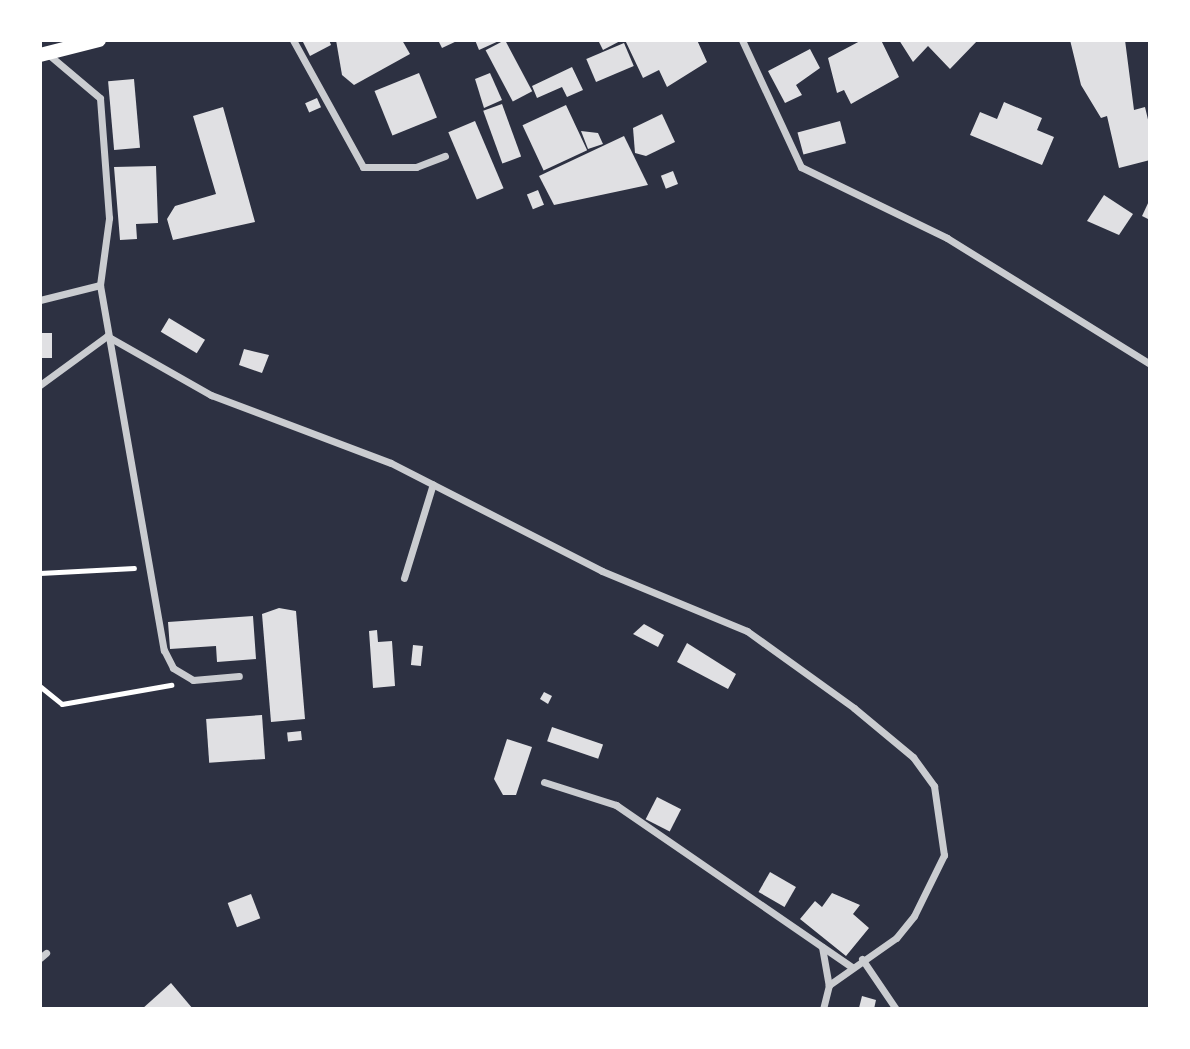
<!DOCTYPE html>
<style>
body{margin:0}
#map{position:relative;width:1190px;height:1049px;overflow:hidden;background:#2d3142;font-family:"Exo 2",sans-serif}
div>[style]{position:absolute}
.building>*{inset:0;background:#e0e0e3;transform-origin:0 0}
.path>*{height:4.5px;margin:-2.25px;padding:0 2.25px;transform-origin:2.25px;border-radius:2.25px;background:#fff}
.minor>*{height:7px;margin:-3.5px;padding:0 3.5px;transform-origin:3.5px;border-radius:3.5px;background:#caccd0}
.secondary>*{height:14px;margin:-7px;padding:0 7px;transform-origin:7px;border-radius:7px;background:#fff}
span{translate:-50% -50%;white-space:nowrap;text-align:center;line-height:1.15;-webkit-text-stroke:7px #fff;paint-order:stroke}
.frame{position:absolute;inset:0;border:42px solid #fff;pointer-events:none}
</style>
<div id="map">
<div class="building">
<i style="clip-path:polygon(302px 40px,329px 40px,331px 45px,310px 56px)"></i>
<i style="clip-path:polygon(336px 40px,402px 40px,410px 54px,354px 85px,342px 75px)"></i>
<i style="clip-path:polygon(438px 40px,459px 40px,442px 48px)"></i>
<i style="clip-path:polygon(475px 40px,501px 40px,479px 50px)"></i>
<i style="left:505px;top:40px;width:58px;height:22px;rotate:62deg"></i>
<i style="clip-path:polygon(598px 40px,622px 40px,603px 50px)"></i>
<i style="clip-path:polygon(625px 40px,697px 40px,707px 62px,667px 87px,659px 70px,643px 78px)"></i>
<i style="clip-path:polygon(862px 40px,881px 40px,899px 77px,851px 104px,844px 90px,837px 93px,828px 58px)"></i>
<i style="clip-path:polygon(899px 40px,978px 40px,950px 69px,928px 46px,913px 62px)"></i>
<i style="clip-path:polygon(1070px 40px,1125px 40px,1134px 110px,1145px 107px,1150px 128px,1150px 160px,1119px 168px,1107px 116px,1101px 118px,1081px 85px)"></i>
<i style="left:624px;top:43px;width:25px;height:41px;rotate:67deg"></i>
<i style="clip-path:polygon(810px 49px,820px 68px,796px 85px,802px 95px,785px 103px,768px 71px)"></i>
<i style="clip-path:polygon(572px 67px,583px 90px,567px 97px,562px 87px,537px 98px,532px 86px)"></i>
<i style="left:419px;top:73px;width:48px;height:48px;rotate:68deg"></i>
<i style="clip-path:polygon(490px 73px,502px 100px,484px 108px,475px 79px)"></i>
<i style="left:134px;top:79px;width:69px;height:26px;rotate:85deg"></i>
<i style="left:317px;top:98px;width:10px;height:13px;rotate:66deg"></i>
<i style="clip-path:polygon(1004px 102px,1042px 118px,1037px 130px,1054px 137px,1042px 165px,970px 135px,980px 112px,997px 119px)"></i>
<i style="left:502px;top:104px;width:56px;height:20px;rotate:70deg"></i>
<i style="left:566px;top:105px;width:50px;height:48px;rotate:65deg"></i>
<i style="clip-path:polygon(223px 107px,255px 222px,173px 240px,167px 219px,175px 206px,216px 194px,193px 116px)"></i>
<i style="clip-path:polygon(662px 114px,675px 142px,646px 156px,635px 153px,633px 128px)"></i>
<i style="left:475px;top:121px;width:73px;height:29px;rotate:67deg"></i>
<i style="left:840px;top:121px;width:23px;height:44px;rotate:75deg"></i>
<i style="clip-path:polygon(581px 131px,598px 133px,603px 144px,588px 149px)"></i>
<i style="clip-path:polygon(624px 136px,648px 185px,554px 205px,539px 176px)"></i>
<i style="clip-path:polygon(156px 166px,158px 223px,136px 224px,137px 239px,120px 240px,114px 167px)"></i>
<i style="left:673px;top:171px;width:14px;height:13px;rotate:69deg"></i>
<i style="left:538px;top:190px;width:16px;height:12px;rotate:68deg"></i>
<i style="clip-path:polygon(1104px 195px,1133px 214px,1119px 235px,1087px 221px)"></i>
<i style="clip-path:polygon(1150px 199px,1150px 220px,1142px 216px)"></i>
<i style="left:169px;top:318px;width:42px;height:16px;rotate:31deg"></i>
<i style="left:40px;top:333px;width:12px;height:25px"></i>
<i style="clip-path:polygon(244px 349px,269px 355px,262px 373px,239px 365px)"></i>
<i style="clip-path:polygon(279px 608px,296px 611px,305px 719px,271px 722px,262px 614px)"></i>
<i style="clip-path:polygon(253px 616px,256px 659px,217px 662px,216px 646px,170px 649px,168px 622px)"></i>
<i style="clip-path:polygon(644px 624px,664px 635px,658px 647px,633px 634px)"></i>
<i style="clip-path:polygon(377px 630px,378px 642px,392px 641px,395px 686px,373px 688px,369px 631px)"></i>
<i style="clip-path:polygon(687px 643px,736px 674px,728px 689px,677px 662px)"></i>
<i style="left:413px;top:645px;width:10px;height:20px;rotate:6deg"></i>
<i style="clip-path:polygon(544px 692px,552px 696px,548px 704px,540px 699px)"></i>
<i style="left:262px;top:715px;width:44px;height:56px;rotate:86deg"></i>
<i style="left:552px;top:727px;width:54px;height:15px;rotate:19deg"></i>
<i style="left:301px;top:731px;width:9px;height:14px;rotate:84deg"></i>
<i style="clip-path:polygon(507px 739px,532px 747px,516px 795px,503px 795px,494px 779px)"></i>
<i style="left:657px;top:797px;width:27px;height:25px;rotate:27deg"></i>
<i style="left:770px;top:872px;width:30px;height:23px;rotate:30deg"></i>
<i style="clip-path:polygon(832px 893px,860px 905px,853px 914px,869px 928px,846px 956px,800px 919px,815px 901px,822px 907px)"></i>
<i style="left:251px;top:894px;width:26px;height:25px;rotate:69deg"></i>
<i style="clip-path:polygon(171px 983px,193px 1009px,142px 1009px)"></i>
<i style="clip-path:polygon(862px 996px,876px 1000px,874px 1009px,859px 1008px)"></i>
</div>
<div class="path">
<i style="left:40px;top:573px;width:94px;rotate:-3deg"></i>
<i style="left:40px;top:686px;width:28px;rotate:39deg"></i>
<i style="left:62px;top:704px;width:111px;rotate:-9.9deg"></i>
</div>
<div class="minor">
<i style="left:293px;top:40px;width:145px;rotate:61.1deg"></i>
<i style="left:363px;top:167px;width:53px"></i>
<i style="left:416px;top:167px;width:31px;rotate:-21deg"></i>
<i style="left:742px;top:40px;width:140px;rotate:65.1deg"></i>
<i style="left:801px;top:167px;width:162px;rotate:25.9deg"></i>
<i style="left:947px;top:238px;width:239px;rotate:31.8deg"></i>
<i style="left:100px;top:285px;width:371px;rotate:80.1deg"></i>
<i style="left:164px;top:650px;width:20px;rotate:63deg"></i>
<i style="left:173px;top:668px;width:23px;rotate:31deg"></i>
<i style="left:193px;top:680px;width:46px;rotate:-5deg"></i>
<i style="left:40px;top:300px;width:62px;rotate:-14deg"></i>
<i style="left:100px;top:285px;width:68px;rotate:-82.3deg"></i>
<i style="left:109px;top:218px;width:120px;rotate:-94.3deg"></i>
<i style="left:100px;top:98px;width:68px;rotate:-139.8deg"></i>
<i style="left:40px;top:385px;width:83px;rotate:-36.2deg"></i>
<i style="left:107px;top:336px;width:120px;rotate:29.6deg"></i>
<i style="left:211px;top:395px;width:192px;rotate:20.7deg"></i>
<i style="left:391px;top:463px;width:237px;rotate:27.1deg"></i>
<i style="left:602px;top:571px;width:157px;rotate:22.5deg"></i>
<i style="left:747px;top:631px;width:132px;rotate:35.7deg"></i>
<i style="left:854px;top:708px;width:77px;rotate:39.7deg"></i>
<i style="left:913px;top:757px;width:36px;rotate:54deg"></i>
<i style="left:934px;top:786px;width:70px;rotate:81.8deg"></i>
<i style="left:944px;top:855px;width:68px;rotate:116.2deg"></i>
<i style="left:914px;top:916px;width:28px;rotate:129deg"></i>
<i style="left:896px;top:938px;width:82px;rotate:145deg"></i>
<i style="left:829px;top:985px;width:25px;rotate:104deg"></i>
<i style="left:404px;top:578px;width:98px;rotate:-72.9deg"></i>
<i style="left:544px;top:782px;width:76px;rotate:17.7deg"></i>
<i style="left:616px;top:805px;width:286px;rotate:34.5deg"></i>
<i style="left:822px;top:947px;width:39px;rotate:80deg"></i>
<i style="left:40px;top:958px;width:8px;rotate:-40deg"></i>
<i style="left:862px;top:959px;width:60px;rotate:55.8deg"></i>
</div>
<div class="secondary">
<i style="left:40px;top:55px;width:61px;rotate:-14.3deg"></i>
</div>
<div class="frame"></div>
</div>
